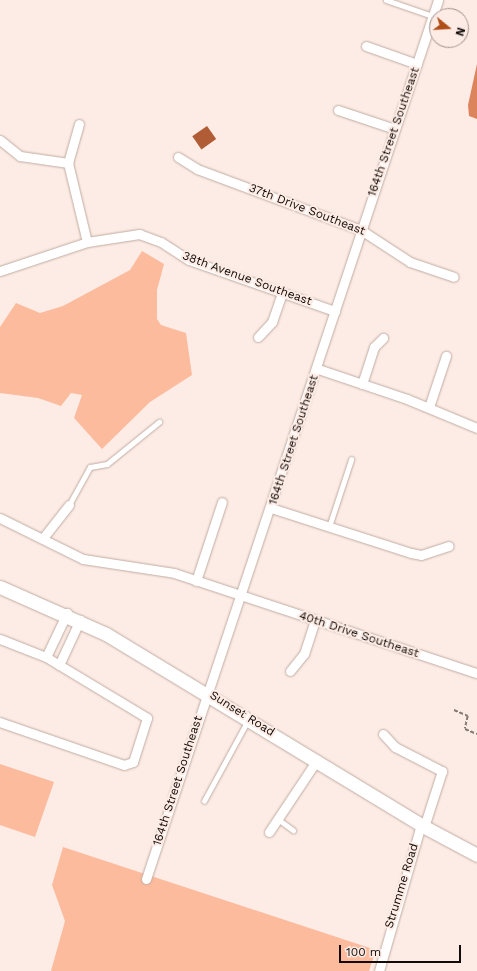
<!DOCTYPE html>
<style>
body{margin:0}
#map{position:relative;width:477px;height:971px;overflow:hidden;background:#fdece5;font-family:"Work Sans",sans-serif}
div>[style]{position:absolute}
.green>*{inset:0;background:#fdbb9e}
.water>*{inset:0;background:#dc845c}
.building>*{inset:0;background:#b05c35;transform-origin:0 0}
.path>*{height:1.5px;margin-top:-0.75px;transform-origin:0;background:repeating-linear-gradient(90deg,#867a75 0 4px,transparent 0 6px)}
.roads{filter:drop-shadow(0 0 1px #c0aca3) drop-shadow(0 0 1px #c0aca3)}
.lane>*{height:4.5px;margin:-2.25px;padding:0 2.25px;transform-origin:2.25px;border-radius:2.25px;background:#fff}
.street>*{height:9px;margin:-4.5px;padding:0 4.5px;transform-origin:4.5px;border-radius:4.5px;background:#fff}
.secondary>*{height:13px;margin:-6.5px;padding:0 6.5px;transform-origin:6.5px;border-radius:6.5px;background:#fff}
span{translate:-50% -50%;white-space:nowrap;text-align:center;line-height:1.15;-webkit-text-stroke:4px #fdece5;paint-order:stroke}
.street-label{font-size:12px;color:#120b08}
.north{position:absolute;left:429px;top:8px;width:40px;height:40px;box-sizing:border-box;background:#fdece5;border:1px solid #9f928d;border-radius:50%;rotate:108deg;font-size:11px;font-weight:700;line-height:16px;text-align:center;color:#120b08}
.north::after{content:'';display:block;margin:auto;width:14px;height:18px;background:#b14e18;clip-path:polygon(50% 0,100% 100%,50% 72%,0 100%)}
.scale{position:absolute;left:339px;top:945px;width:122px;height:18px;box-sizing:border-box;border:2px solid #120b08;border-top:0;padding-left:5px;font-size:12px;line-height:14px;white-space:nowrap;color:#120b08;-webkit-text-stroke:3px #fdece5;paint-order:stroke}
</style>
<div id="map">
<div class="green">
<i style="clip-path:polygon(142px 251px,164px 264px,157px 290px,157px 319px,161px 325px,186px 333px,192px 375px,150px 402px,102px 449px,74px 418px,82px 395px,71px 393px,61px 406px,38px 398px,0 393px,0 327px,16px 303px,40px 313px,63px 306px,130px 270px)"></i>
<i style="clip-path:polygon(0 764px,54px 782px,35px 837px,0 825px)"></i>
<i style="clip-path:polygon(63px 847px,376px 950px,369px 971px,51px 971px,65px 921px,52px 885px)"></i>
</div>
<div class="water">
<i style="clip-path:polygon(477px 64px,477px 119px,469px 116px,468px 105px)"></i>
</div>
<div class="building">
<i style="left:207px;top:126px;width:16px;height:18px;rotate:55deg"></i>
</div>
<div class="path">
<i style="left:454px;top:710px;width:15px;rotate:23deg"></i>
<i style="left:468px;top:716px;width:13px;rotate:103deg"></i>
<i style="left:465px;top:729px;width:13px;rotate:23deg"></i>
</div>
<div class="roads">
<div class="lane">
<i style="left:386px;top:0;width:50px;rotate:18.8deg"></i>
<i style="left:69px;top:505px;width:43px;rotate:-61.1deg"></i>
<i style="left:90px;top:467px;width:17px;rotate:-10deg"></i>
<i style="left:107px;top:464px;width:67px;rotate:-38.9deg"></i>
<i style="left:329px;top:527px;width:71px;rotate:-71.8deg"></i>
<i style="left:204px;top:801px;width:90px;rotate:-61.4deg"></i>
<i style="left:278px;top:819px;width:19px;rotate:36deg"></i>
</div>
<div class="street">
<i style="left:366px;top:46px;width:54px;rotate:19.4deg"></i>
<i style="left:338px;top:110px;width:60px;rotate:18.4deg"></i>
<i style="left:79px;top:124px;width:41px;rotate:105.8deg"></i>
<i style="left:68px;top:163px;width:81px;rotate:76.5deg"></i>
<i style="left:0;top:140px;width:26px;rotate:39deg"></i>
<i style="left:20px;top:156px;width:49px;rotate:8.3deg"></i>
<i style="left:178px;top:157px;width:22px;rotate:32deg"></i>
<i style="left:197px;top:169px;width:175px;rotate:20.4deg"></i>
<i style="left:361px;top:230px;width:59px;rotate:33.1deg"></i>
<i style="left:410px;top:262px;width:46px;rotate:18.8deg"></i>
<i style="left:0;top:271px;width:92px;rotate:-18.4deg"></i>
<i style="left:87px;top:242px;width:53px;rotate:-8.7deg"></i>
<i style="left:139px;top:234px;width:23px;rotate:20deg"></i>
<i style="left:161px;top:242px;width:33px;rotate:33deg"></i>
<i style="left:189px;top:260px;width:155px;rotate:19.3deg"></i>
<i style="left:258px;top:337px;width:21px;rotate:-47deg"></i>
<i style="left:272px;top:322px;width:31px;rotate:-71deg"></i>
<i style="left:318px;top:369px;width:94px;rotate:18.6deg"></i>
<i style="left:407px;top:399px;width:76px;rotate:22.5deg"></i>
<i style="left:362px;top:384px;width:39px;rotate:-72deg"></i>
<i style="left:374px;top:347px;width:13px;rotate:-45deg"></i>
<i style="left:429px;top:407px;width:54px;rotate:-71.6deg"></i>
<i style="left:271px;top:508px;width:147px;rotate:17.8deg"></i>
<i style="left:411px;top:553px;width:10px;rotate:11deg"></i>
<i style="left:421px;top:555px;width:29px;rotate:-18deg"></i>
<i style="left:0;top:518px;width:93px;rotate:26.3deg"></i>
<i style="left:83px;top:559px;width:92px;rotate:8.7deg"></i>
<i style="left:174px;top:573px;width:319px;rotate:18.3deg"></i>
<i style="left:43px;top:538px;width:42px;rotate:-51.8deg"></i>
<i style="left:196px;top:581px;width:83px;rotate:-71.8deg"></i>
<i style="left:0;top:639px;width:49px;rotate:21.4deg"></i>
<i style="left:46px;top:657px;width:118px;rotate:31.1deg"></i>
<i style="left:147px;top:718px;width:46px;rotate:107.7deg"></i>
<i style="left:133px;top:762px;width:9px;rotate:162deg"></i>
<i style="left:124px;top:765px;width:131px;rotate:-160.9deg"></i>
<i style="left:46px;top:657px;width:49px;rotate:-64.5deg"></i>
<i style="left:59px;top:665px;width:50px;rotate:-65deg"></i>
<i style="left:290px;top:671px;width:22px;rotate:-51deg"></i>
<i style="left:304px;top:654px;width:36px;rotate:-72deg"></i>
<i style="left:383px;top:734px;width:18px;rotate:47deg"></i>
<i style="left:395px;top:747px;width:53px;rotate:27.1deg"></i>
<i style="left:442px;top:771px;width:59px;rotate:107.8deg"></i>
<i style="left:269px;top:832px;width:87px;rotate:-56.3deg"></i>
<i style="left:146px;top:879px;width:926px;rotate:-71.62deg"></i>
<i style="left:379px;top:971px;width:152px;rotate:-74deg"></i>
</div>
<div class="secondary">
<i style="left:0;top:587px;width:116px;rotate:23.9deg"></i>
<i style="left:106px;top:634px;width:368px;rotate:31.2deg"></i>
<i style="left:421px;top:825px;width:64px;rotate:28.2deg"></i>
</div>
</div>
<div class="street-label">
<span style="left:394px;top:132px;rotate:-71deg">164th Street Southeast</span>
<span style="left:307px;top:210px;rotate:21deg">37th Drive Southeast</span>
<span style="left:247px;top:279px;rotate:20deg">38th Avenue Southeast</span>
<span style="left:294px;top:440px;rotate:-72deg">164th Street Southeast</span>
<span style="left:359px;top:635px;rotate:18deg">40th Drive Southeast</span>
<span style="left:242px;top:714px;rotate:32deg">Sunset Road</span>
<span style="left:178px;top:781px;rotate:-72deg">164th Street Southeast</span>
<span style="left:402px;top:886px;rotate:-73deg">Strumme Road</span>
</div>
<div class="north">N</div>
<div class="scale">100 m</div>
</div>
